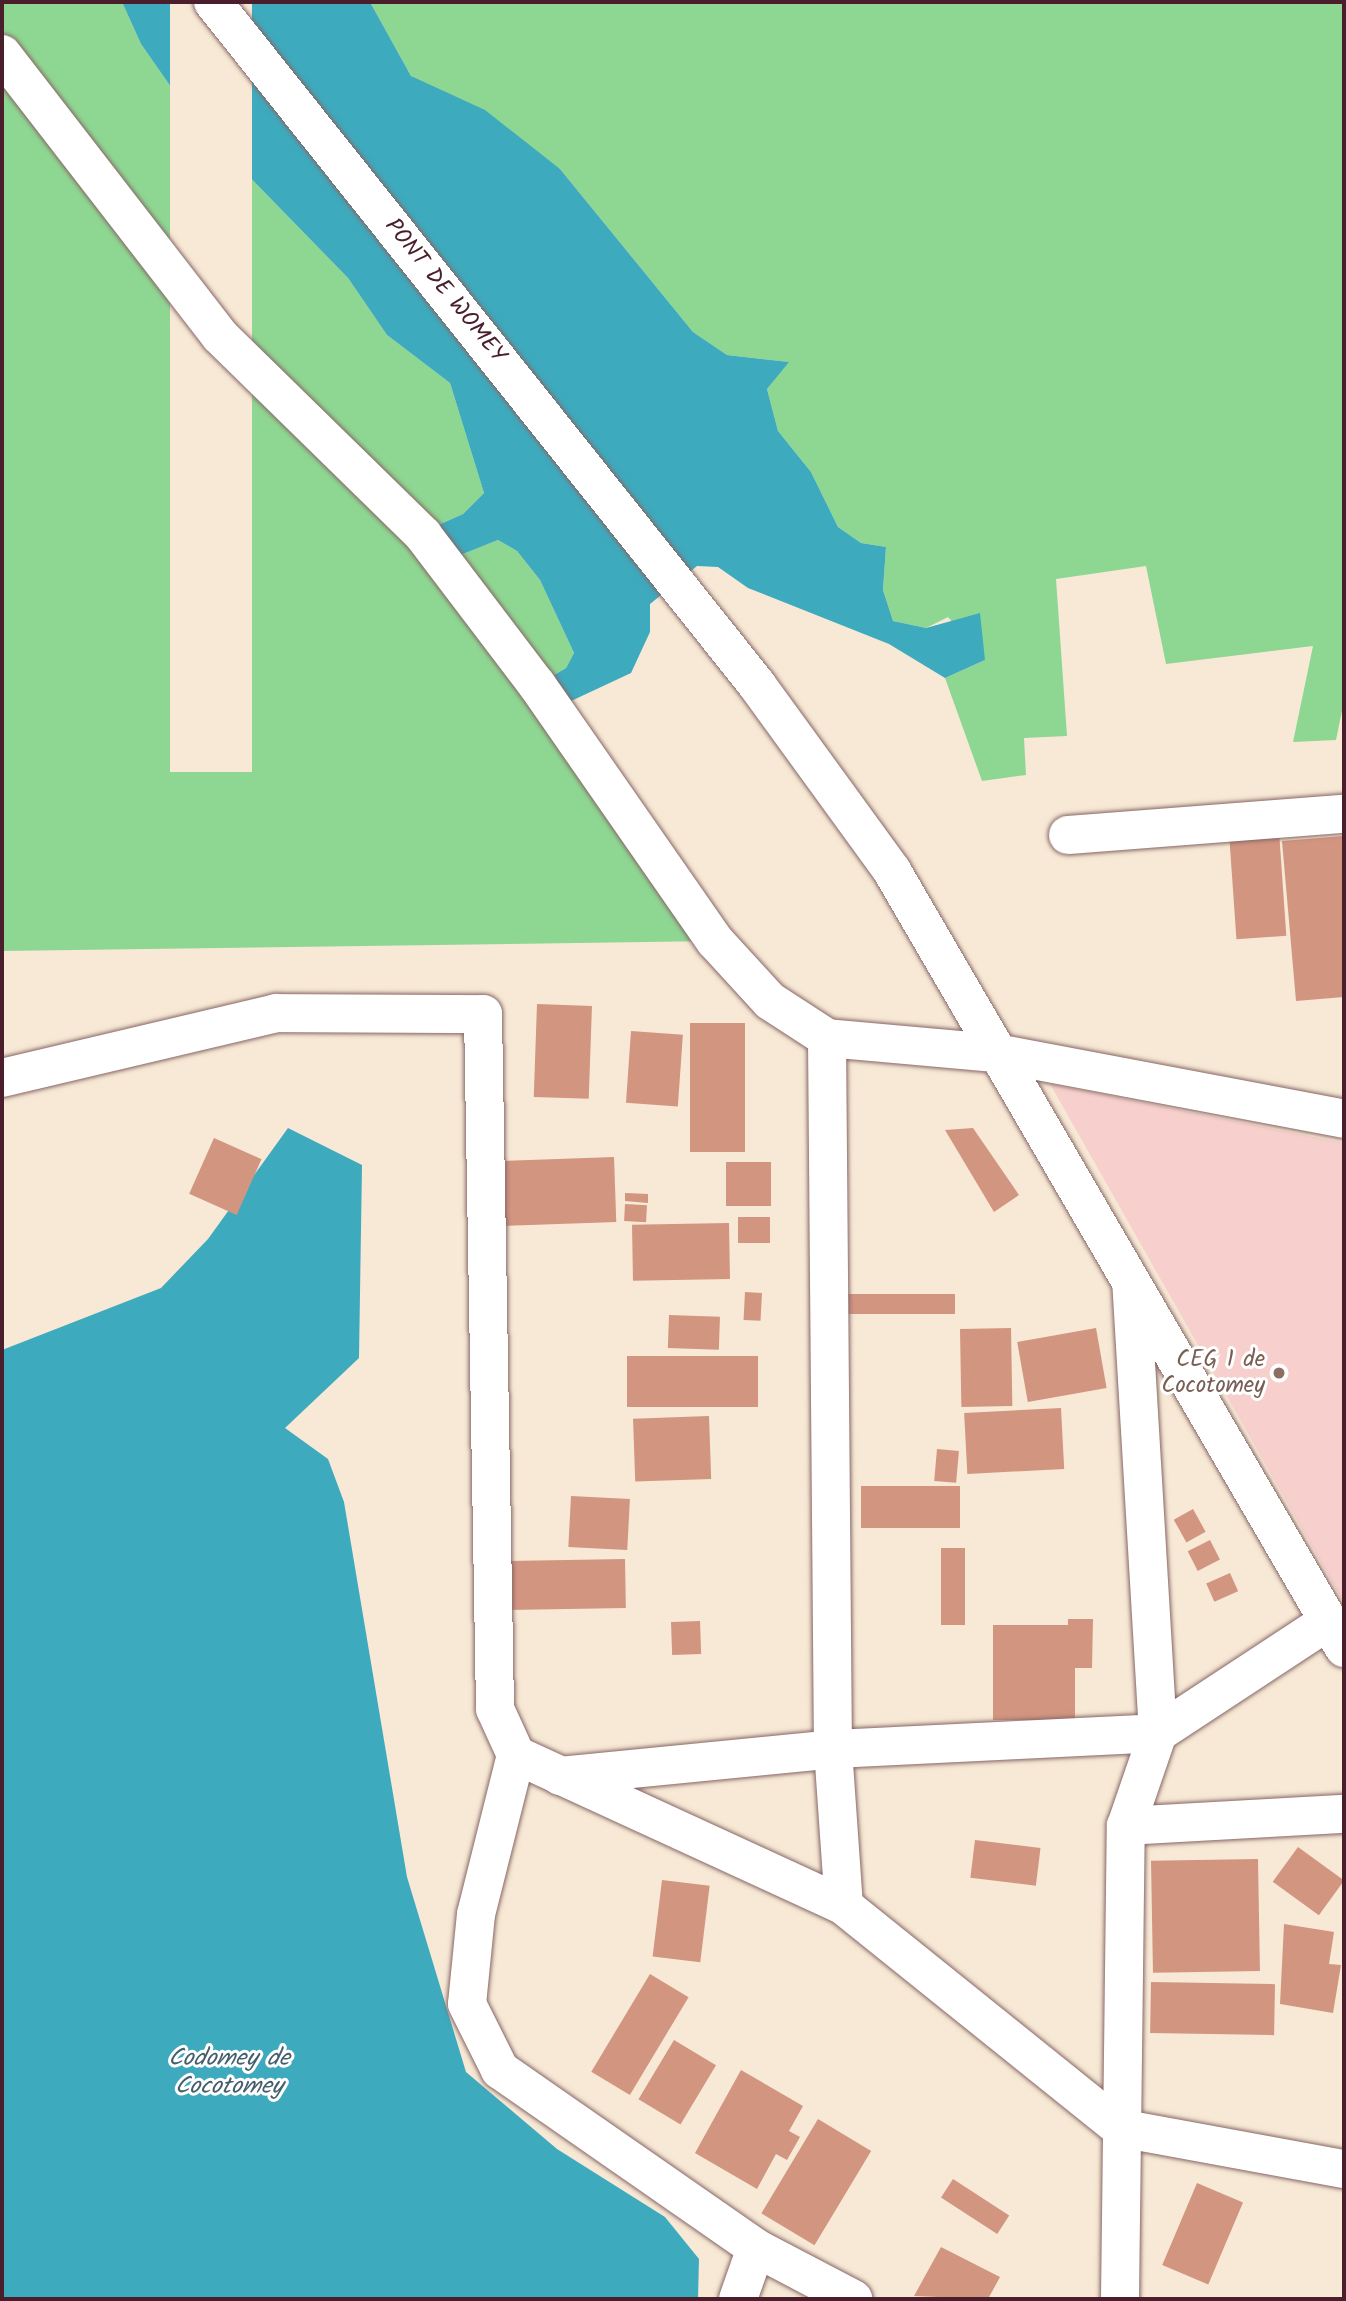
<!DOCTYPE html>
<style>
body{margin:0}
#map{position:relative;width:1346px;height:2301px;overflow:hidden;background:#f7e9d5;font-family:Kalam,sans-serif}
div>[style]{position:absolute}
.built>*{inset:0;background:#f7d0cd}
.green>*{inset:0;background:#8ed793}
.water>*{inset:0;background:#3eaabe}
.pier>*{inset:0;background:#f7e9d5;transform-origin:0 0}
.building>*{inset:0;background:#d29580;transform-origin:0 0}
.roads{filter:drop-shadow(0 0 2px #876666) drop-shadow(0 0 2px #876666)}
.street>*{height:38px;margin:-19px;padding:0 19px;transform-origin:19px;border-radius:19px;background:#fff}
.secondary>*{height:38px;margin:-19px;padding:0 19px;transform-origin:19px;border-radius:19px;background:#fff}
.dots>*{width:19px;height:19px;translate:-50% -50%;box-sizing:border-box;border:4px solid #fff;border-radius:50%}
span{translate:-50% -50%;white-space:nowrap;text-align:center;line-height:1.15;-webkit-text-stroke:6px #fff;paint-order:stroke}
.street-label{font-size:23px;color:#4a1f2b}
.education-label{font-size:23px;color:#785e54}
.right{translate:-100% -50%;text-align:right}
.water-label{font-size:24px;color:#455e6d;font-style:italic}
.frame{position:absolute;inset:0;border:4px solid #4a1f2b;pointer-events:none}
</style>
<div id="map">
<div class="built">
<i style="clip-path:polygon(1050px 1084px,1344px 1143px,1344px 1603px)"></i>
</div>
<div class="green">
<i style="clip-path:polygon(2px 2px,122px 2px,141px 44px,194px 120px,348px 278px,387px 335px,450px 383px,484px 493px,463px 514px,436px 526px,443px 562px,498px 540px,517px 551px,540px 580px,574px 653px,566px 668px,538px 684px,715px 941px,2px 951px)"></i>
<i style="clip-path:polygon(370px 2px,1344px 2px,1344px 701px,1336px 740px,1293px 742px,1313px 646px,1166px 664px,1146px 566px,1056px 579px,1067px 736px,1024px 738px,1026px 775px,982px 781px,945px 678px,985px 660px,948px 617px,926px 628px,893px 621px,883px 590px,886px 547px,861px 543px,838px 527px,811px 472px,778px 431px,767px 389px,788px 362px,727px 355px,693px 332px,560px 169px,411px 76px)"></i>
</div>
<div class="water">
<i style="clip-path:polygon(122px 2px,370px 2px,411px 76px,485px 110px,560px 169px,693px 332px,727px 355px,789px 362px,767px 389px,778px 431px,811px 472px,838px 527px,861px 543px,886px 547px,883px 590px,893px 621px,926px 628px,980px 613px,985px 660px,945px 678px,889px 644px,748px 588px,718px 567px,697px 566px,650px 604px,650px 632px,631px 673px,554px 709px,537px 685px,566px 668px,574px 653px,540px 580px,517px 551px,498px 540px,443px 562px,436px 526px,463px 514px,484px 493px,450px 383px,387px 335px,348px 278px,194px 120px,141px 44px)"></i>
<i style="clip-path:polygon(288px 1128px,362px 1165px,359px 1358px,285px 1428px,328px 1459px,344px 1502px,407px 1877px,466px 2072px,557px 2149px,665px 2217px,699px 2259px,698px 2299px,2px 2299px,2px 1350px,161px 1288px,208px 1239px)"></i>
</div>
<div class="pier">
<i style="left:170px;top:2px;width:82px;height:770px"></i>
</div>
<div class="building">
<i style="left:1279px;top:831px;width:105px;height:50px;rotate:86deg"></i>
<i style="clip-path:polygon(1344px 836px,1344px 997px,1296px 1001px,1282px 841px)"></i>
<i style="left:537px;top:1004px;width:55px;height:93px;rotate:2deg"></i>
<i style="left:690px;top:1023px;width:55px;height:129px"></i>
<i style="left:631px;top:1031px;width:52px;height:72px;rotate:4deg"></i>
<i style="clip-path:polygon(973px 1128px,1019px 1195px,994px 1212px,945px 1130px)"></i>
<i style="left:214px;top:1138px;width:52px;height:61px;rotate:24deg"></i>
<i style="left:614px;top:1157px;width:65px;height:131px;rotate:88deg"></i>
<i style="left:726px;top:1162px;width:45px;height:44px"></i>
<i style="clip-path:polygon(625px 1193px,648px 1194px,648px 1203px,625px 1201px)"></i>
<i style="left:625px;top:1204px;width:22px;height:17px;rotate:3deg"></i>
<i style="left:738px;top:1217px;width:32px;height:26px"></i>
<i style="left:729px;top:1223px;width:56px;height:97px;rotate:89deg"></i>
<i style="left:745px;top:1292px;width:17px;height:28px;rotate:3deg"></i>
<i style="left:955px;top:1294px;width:20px;height:114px;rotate:90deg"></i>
<i style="left:669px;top:1315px;width:51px;height:33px;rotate:2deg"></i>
<i style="left:1011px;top:1328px;width:78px;height:51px;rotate:89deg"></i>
<i style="left:1096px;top:1328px;width:61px;height:80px;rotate:80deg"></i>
<i style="left:627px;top:1356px;width:131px;height:51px"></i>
<i style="left:1061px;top:1408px;width:61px;height:97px;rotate:87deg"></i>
<i style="left:709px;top:1416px;width:63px;height:76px;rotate:88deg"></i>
<i style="left:937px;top:1449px;width:22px;height:32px;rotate:5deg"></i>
<i style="left:861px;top:1486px;width:99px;height:42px"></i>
<i style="left:571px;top:1496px;width:59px;height:51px;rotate:3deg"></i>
<i style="left:1193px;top:1509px;width:26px;height:22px;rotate:61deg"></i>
<i style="left:1210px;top:1540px;width:22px;height:25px;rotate:63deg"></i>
<i style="left:941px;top:1548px;width:24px;height:77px"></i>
<i style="left:625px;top:1559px;width:49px;height:120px;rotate:89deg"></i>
<i style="left:1230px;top:1573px;width:20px;height:26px;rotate:66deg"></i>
<i style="clip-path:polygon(1068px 1619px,1093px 1619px,1092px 1668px,1075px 1668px,1075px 1720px,993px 1720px,993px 1625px,1068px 1625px)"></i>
<i style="left:700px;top:1621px;width:33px;height:29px;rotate:88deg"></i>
<i style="left:975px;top:1840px;width:66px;height:38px;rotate:7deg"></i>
<i style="left:1298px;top:1847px;width:57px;height:43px;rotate:36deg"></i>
<i style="left:1258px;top:1859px;width:112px;height:107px;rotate:89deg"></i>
<i style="left:662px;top:1880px;width:48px;height:77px;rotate:7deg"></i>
<i style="clip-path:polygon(1284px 1924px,1334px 1932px,1329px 1964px,1341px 1965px,1333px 2013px,1280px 2004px)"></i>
<i style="left:650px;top:1974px;width:45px;height:114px;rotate:31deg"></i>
<i style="left:1151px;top:1982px;width:124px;height:51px;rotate:1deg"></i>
<i style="left:674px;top:2040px;width:49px;height:69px;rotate:31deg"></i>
<i style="clip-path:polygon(741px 2070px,803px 2106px,789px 2131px,800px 2137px,787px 2160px,776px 2154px,757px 2189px,695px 2153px)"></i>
<i style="left:818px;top:2119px;width:62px;height:110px;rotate:31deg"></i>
<i style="left:953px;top:2179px;width:67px;height:22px;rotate:33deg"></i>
<i style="left:1197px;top:2183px;width:50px;height:89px;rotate:23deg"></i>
<i style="clip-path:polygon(941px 2247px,1000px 2277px,988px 2299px,914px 2296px)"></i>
</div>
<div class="roads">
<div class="street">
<i style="left:2px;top:54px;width:356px;rotate:52.3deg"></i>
<i style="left:220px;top:336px;width:284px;rotate:44.4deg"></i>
<i style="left:423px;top:535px;width:188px;rotate:52.8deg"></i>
<i style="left:537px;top:685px;width:312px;rotate:55.2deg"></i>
<i style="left:715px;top:941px;width:81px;rotate:47.5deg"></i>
<i style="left:770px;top:1001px;width:68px;rotate:33deg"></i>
<i style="left:827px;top:1038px;width:170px;rotate:5.1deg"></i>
<i style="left:996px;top:1053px;width:354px;rotate:10.7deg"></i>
<i style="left:1068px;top:835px;width:277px;rotate:-4.4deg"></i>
<i style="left:827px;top:1038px;width:711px;rotate:89.52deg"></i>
<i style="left:833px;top:1749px;width:157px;rotate:86deg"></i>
<i style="left:2px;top:1078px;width:282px;rotate:-13.3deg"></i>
<i style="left:276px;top:1013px;width:207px;rotate:0.3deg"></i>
<i style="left:483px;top:1014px;width:695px;rotate:89.01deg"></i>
<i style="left:495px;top:1709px;width:51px;rotate:65.5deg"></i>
<i style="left:516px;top:1755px;width:361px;rotate:24.7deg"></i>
<i style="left:844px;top:1906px;width:354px;rotate:38.8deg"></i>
<i style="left:1120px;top:2128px;width:228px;rotate:10.4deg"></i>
<i style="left:516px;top:1755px;width:164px;rotate:104.1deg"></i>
<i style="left:476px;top:1914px;width:90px;rotate:95.7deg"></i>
<i style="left:467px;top:2004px;width:74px;rotate:63.4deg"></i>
<i style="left:500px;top:2070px;width:312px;rotate:34.8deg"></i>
<i style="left:756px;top:2248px;width:110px;rotate:27.7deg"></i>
<i style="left:560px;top:1776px;width:274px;rotate:-5.6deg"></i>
<i style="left:833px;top:1749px;width:325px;rotate:-2.8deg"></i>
<i style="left:1158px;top:1733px;width:202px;rotate:-33.3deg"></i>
<i style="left:1126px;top:1826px;width:218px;rotate:-3.2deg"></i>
<i style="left:738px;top:2299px;width:54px;rotate:-70.6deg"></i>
<i style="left:1120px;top:2299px;width:473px;rotate:-89.3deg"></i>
<i style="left:1126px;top:1826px;width:98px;rotate:-71deg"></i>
<i style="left:1158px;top:1733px;width:449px;rotate:-93.4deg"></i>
</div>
<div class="secondary">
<i style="left:213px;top:2px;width:873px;rotate:51.46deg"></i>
<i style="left:757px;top:685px;width:230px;rotate:54deg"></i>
<i style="left:892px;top:871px;width:899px;rotate:59.81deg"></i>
</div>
</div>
<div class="dots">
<i style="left:1279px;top:1373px;background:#8d6e63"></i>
</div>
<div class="street-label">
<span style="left:445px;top:291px;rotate:51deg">PONT DE WOMEY</span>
</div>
<div class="education-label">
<span class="right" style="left:1265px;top:1373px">CEG 1 de<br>Cocotomey</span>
</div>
<div class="water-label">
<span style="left:229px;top:2073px">Codomey de<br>Cocotomey</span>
</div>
<div class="frame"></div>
</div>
